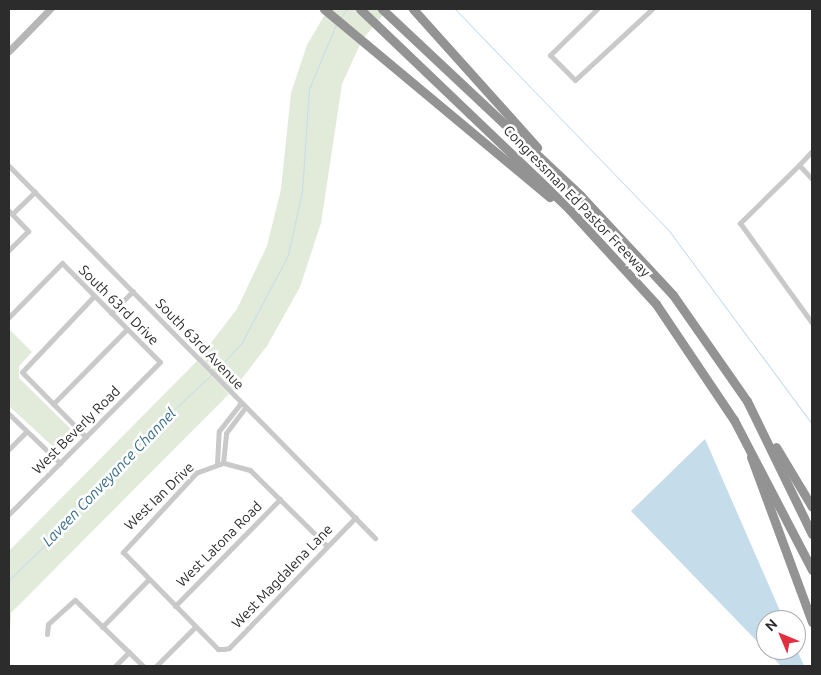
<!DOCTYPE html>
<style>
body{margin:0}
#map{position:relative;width:821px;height:675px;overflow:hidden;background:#fff;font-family:Ubuntu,sans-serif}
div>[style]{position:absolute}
.green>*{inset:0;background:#e2ead9}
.water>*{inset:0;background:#c5dcea}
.stream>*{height:1px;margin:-0.5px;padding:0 0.5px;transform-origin:0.5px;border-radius:0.5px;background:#c5dcea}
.street>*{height:5px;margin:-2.5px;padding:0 2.5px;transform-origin:2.5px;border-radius:2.5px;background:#c9c9c9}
.secondary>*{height:7px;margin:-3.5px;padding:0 3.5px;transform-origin:3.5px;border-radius:3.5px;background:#b6b6b6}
.highway>*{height:9px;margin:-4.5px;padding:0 4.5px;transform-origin:4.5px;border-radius:4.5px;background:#939393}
span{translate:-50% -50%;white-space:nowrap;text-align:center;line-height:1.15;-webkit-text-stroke:5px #fff;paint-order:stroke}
.street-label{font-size:14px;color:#2c2c2c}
.water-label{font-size:15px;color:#3c6e8b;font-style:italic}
.frame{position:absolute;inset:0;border:10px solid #2c2c2c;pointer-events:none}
.north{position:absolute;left:756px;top:610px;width:50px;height:50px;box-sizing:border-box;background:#fff;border:1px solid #ababab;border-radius:50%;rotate:315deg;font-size:14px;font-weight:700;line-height:20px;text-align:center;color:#2c2c2c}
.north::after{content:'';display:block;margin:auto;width:18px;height:22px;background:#e22f40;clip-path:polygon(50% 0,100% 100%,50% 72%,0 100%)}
</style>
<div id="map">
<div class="green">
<i style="clip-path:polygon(328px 9px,388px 9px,362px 40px,342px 84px,321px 223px,300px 287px,267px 346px,233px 390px,200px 357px,237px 309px,267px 246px,281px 189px,291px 93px,307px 45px)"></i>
<i style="clip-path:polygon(9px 329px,32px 352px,19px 366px,19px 378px,77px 435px,61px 454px,9px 406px)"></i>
<i style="clip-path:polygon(197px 361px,229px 394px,11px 613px,9px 655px,9px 551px)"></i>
</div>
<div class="water">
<i style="clip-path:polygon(705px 439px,784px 620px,766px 620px,766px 650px,796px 647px,804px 666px,781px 666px,631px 511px)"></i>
</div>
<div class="stream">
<i style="left:455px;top:9px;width:310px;rotate:46deg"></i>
<i style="left:670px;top:232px;width:239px;rotate:53.5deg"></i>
<i style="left:341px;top:17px;width:10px;rotate:-53deg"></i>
<i style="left:217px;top:370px;width:38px;rotate:-48deg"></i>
<i style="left:242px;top:342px;width:98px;rotate:-62.1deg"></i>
<i style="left:288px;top:255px;width:66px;rotate:-77.7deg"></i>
<i style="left:302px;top:191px;width:102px;rotate:-86.1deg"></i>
<i style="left:309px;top:89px;width:70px;rotate:-67.4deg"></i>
<i style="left:9px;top:580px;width:115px;rotate:-44.3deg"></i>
<i style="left:91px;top:500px;width:86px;rotate:-49.3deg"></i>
<i style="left:147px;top:435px;width:88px;rotate:-43.2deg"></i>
</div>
<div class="street">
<i style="left:597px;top:9px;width:66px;rotate:135.6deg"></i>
<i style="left:550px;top:55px;width:35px;rotate:45deg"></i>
<i style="left:575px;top:80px;width:105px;rotate:-42.7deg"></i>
<i style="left:812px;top:151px;width:19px;rotate:133deg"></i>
<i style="left:799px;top:165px;width:19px;rotate:47deg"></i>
<i style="left:799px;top:165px;width:83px;rotate:135.5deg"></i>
<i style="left:740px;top:223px;width:123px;rotate:54.2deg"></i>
<i style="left:9px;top:166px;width:522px;rotate:45.47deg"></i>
<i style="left:9px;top:211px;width:28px;rotate:46deg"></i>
<i style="left:28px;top:231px;width:27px;rotate:135deg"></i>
<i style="left:12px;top:214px;width:32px;rotate:-44deg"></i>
<i style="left:111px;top:313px;width:31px;rotate:-45deg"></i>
<i style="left:9px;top:317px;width:76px;rotate:-45.5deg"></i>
<i style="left:62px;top:263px;width:139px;rotate:45.3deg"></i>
<i style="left:160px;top:362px;width:214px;rotate:134.8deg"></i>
<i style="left:53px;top:404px;width:105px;rotate:-45.4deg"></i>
<i style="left:9px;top:414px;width:71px;rotate:43.9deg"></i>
<i style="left:86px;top:437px;width:91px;rotate:-134.6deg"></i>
<i style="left:22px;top:372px;width:105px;rotate:-46.5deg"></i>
<i style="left:9px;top:449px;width:25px;rotate:-45deg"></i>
<i style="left:223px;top:463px;width:30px;rotate:-84deg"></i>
<i style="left:226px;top:433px;width:31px;rotate:-53deg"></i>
<i style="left:217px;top:464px;width:33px;rotate:-87deg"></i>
<i style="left:219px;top:431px;width:36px;rotate:-52deg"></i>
<i style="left:327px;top:546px;width:108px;rotate:-135.4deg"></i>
<i style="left:250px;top:470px;width:28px;rotate:-165deg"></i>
<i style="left:223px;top:463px;width:29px;rotate:160deg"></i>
<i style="left:196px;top:473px;width:108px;rotate:132.7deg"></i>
<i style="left:123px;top:552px;width:136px;rotate:45.6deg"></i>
<i style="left:218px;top:649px;width:6px"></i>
<i style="left:224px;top:649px;width:5px;rotate:-11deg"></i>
<i style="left:229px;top:648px;width:182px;rotate:-45.9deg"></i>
<i style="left:175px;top:606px;width:150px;rotate:-45.5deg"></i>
<i style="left:102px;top:627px;width:66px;rotate:-45.6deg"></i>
<i style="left:47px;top:634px;width:10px;rotate:-84deg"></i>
<i style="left:48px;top:624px;width:36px;rotate:-42deg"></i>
<i style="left:75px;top:600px;width:95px;rotate:44.1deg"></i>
<i style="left:115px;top:666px;width:20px;rotate:-45deg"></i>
<i style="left:156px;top:666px;width:55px;rotate:-45deg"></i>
</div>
<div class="secondary">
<i style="left:9px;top:51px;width:59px;rotate:-45.7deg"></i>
</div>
<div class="highway">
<i style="left:324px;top:9px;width:294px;rotate:39.8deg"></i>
<i style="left:360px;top:9px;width:289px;rotate:43.7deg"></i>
<i style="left:569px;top:209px;width:129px;rotate:47.5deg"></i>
<i style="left:656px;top:304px;width:140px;rotate:56.1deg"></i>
<i style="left:734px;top:420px;width:169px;rotate:62.5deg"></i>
<i style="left:382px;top:9px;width:273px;rotate:43.2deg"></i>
<i style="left:581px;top:196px;width:135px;rotate:47.1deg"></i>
<i style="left:673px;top:295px;width:129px;rotate:55.1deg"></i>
<i style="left:747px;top:401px;width:148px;rotate:64deg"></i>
<i style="left:413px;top:9px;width:186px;rotate:48.1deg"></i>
<i style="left:776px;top:447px;width:70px;rotate:59deg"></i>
<i style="left:751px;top:457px;width:176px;rotate:69.7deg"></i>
</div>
<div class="street-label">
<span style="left:577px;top:201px;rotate:46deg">Congressman Ed Pastor Freeway</span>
<span style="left:119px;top:305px;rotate:45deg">South 63rd Drive</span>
<span style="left:200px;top:344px;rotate:46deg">South 63rd Avenue</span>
<span style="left:76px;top:430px;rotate:-45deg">West Beverly Road</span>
<span style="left:159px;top:496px;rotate:-44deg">West Ian Drive</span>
<span style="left:219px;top:544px;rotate:-45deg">West Latona Road</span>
<span style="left:282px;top:576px;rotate:-46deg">West Magdalena Lane</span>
</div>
<div class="water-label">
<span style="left:109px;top:477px;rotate:-46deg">Laveen Conveyance Channel</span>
</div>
<div class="frame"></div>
<div class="north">N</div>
</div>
